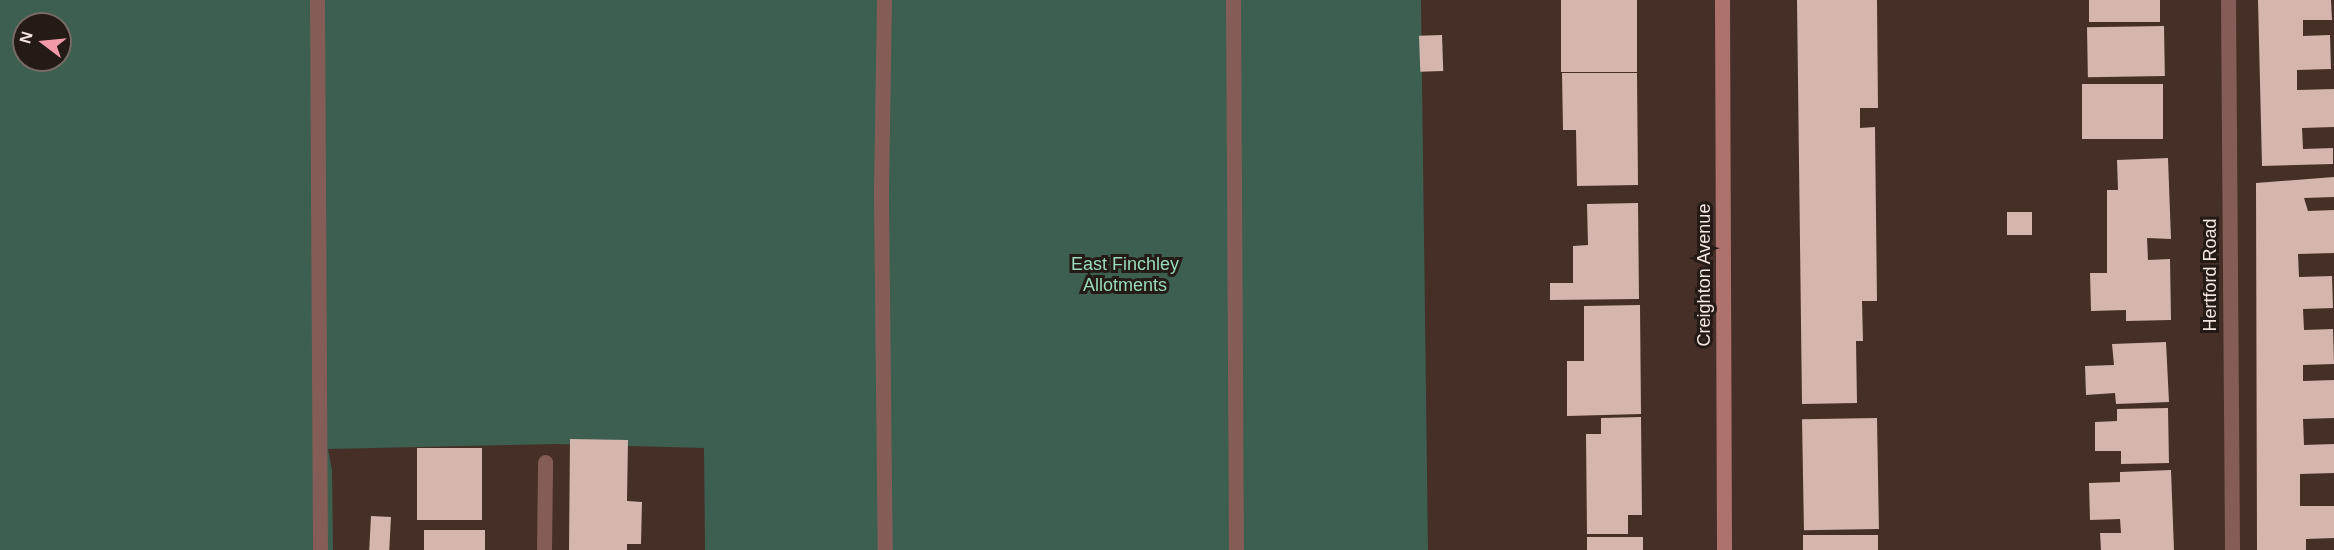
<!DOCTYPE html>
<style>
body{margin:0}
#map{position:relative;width:2334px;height:550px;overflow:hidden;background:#452f27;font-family:Helvetica,sans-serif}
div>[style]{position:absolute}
.green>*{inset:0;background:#3c5f4f}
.building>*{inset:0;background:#d4b6af;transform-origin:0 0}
.lane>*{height:15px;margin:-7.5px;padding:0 7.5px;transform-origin:7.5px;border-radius:7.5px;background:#845d59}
.street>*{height:15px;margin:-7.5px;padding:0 7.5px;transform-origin:7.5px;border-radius:7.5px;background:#845d59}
.secondary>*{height:15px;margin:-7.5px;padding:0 7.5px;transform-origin:7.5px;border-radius:7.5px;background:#ae726d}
span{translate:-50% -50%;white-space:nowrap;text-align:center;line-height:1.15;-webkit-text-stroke:6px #241a16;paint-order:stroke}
.park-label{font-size:18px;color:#96dbba}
.street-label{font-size:18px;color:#f3e4df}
.north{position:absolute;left:12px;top:12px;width:60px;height:60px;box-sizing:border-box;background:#241a16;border:2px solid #776b66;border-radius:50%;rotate:286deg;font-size:16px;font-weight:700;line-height:24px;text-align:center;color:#f3e4df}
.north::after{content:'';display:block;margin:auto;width:21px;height:27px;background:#f39aa8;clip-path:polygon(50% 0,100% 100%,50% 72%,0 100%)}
</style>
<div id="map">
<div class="green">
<i style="clip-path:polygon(evenodd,0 0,1421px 0,1428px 550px,705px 550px,704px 448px,557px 444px,328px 449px,332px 470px,333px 550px,0 550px,0 0,24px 24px,60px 24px,60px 60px,24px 60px,24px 24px)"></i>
</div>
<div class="building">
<i style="left:1561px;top:0;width:76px;height:72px"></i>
<i style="clip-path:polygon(1797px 0,1877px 0,1878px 108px,1860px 108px,1860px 128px,1875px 127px,1877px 301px,1862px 301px,1863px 341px,1856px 341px,1857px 403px,1802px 404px)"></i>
<i style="left:2089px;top:0;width:71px;height:22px"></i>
<i style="clip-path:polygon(2258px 0,2331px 0,2332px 20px,2303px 20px,2303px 36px,2330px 35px,2331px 69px,2297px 70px,2297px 90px,2334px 89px,2334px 127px,2302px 128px,2303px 149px,2333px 148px,2333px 164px,2262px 166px)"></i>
<i style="left:2164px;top:26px;width:50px;height:77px;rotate:89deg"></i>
<i style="left:1442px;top:35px;width:36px;height:23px;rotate:88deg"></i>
<i style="clip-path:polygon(1562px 73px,1637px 73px,1638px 185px,1577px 186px,1576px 130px,1563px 130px)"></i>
<i style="left:2163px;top:84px;width:55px;height:81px;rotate:90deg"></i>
<i style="clip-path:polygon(2168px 158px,2171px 239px,2147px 238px,2148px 260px,2170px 259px,2171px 320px,2126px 321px,2126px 310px,2091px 311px,2090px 273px,2107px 273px,2107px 190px,2118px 190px,2117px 160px)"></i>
<i style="clip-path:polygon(2334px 177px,2334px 197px,2304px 198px,2308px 211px,2334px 210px,2334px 253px,2298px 254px,2299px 277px,2332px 276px,2333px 308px,2303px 309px,2304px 330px,2333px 329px,2334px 364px,2303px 365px,2303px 381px,2334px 380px,2334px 418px,2303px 419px,2304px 445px,2334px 444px,2334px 473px,2300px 474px,2300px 506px,2334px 506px,2334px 538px,2306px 539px,2306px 550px,2257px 550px,2256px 183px)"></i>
<i style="clip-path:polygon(1638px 203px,1639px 299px,1550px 300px,1550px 283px,1573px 283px,1573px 246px,1588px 245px,1587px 204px)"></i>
<i style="left:2007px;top:212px;width:25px;height:23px"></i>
<i style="clip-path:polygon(1640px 305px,1641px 414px,1567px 416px,1567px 361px,1584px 361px,1584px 306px)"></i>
<i style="clip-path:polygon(2166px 342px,2169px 402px,2116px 404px,2115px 393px,2086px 395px,2085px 366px,2114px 365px,2112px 344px)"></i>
<i style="clip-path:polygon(2168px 408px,2169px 463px,2121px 464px,2121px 451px,2095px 451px,2095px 422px,2117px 421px,2117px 409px)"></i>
<i style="clip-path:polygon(1641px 417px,1642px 515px,1628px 515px,1628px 534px,1587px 534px,1586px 434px,1601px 434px,1601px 418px)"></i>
<i style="left:1877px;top:418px;width:111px;height:75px;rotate:89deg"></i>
<i style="clip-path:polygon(570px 439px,628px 440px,627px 501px,642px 502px,641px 544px,627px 544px,627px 550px,569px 550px)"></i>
<i style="left:482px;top:448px;width:72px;height:65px;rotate:90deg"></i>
<i style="clip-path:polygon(2171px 470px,2174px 550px,2101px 550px,2100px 533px,2121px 533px,2120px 519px,2090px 520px,2089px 483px,2120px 482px,2120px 472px)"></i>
<i style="left:371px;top:516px;width:20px;height:34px;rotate:3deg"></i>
<i style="left:485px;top:530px;width:20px;height:61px;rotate:90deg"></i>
<i style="left:1878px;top:535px;width:15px;height:75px;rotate:90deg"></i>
<i style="left:1643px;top:537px;width:13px;height:56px;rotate:90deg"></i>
</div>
<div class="lane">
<i style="left:317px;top:0;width:550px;rotate:89.69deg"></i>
<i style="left:884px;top:0;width:196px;rotate:90.9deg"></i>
<i style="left:881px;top:196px;width:354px;rotate:89.4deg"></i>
<i style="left:1233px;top:0;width:550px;rotate:89.69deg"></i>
</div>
<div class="street">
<i style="left:2228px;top:0;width:550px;rotate:89.58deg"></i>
<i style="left:544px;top:550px;width:88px;rotate:-89.3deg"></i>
</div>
<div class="secondary">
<i style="left:1722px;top:0;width:550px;rotate:89.79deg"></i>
</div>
<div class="park-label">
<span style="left:1125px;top:275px">East Finchley<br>Allotments</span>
</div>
<div class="street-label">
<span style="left:1704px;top:275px;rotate:-90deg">Creighton Avenue</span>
<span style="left:2210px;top:275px;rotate:-90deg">Hertford Road</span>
</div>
<div class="north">N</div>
</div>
